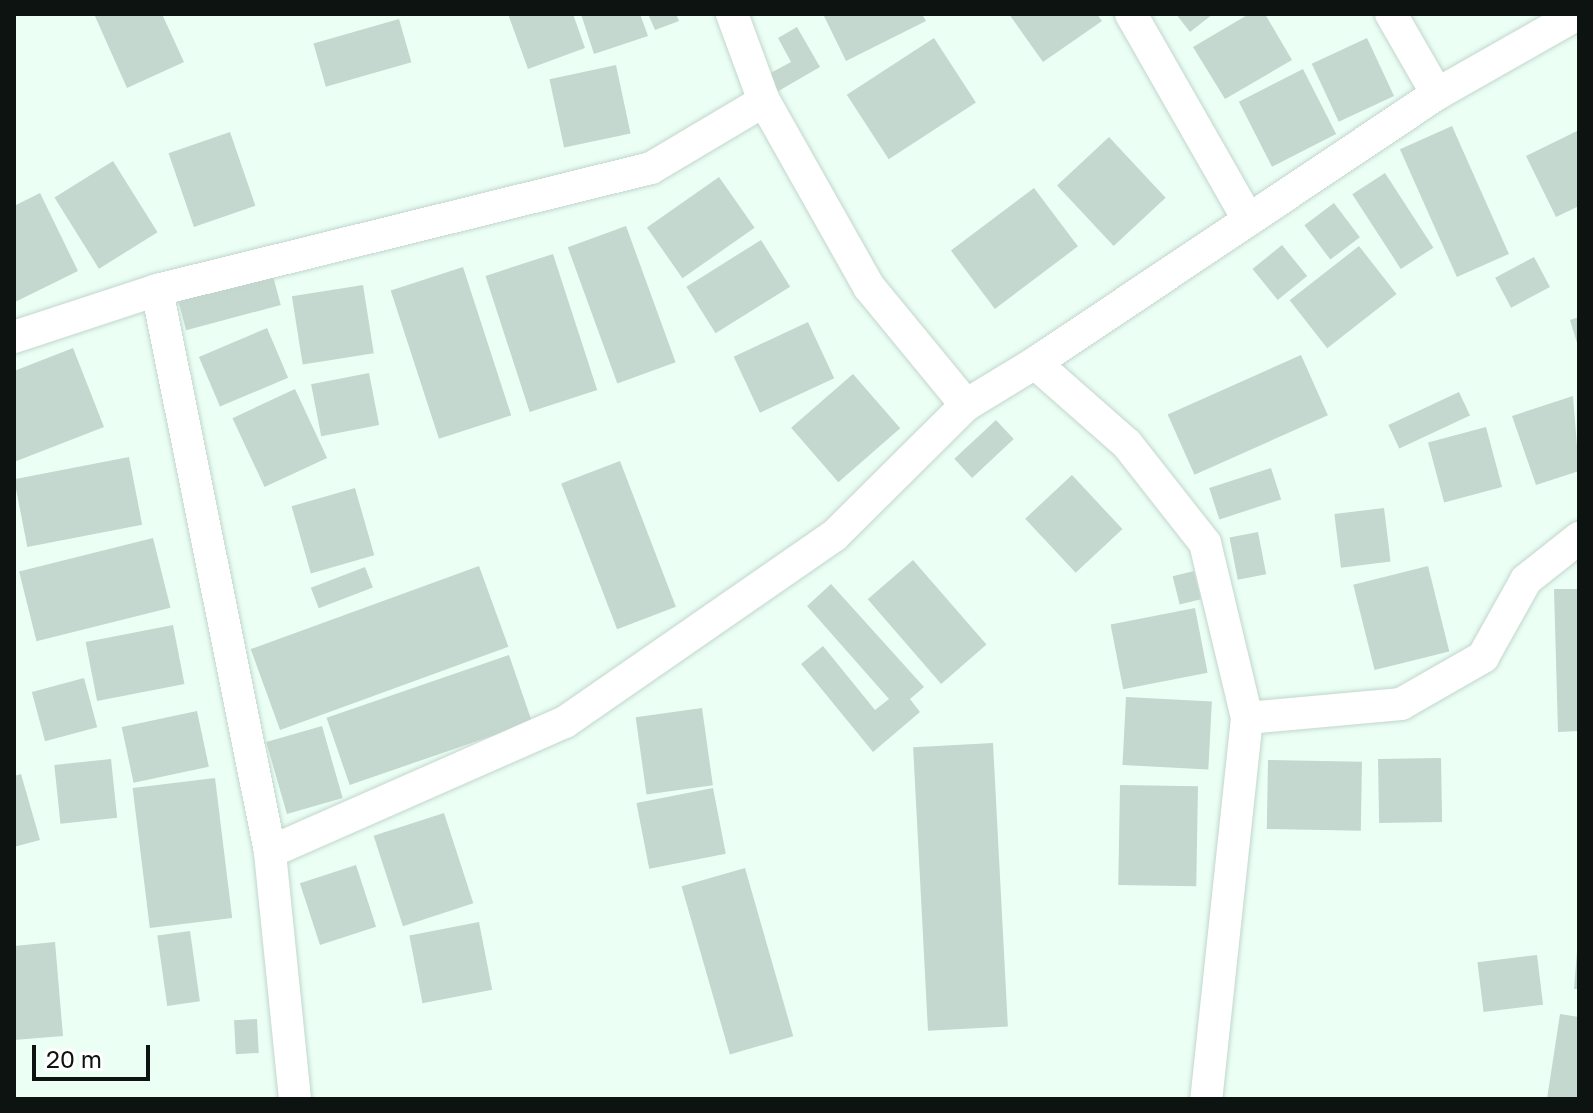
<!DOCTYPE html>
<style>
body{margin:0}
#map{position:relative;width:1593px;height:1113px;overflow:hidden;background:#ebfff5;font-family:"Golos Text",sans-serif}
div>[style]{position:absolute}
.building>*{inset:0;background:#c4d8cf;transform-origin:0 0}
.roads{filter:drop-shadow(0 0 2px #c2d6cd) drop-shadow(0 0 2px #c2d6cd)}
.street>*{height:32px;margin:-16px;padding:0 16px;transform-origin:16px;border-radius:16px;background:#fff}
span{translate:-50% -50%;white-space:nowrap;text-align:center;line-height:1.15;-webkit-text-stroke:6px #fff;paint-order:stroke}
.frame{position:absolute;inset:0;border:16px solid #0c1310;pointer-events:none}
.scale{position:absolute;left:32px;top:1045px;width:118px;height:36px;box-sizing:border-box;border:4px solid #0c1310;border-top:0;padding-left:10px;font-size:24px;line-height:28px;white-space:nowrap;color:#0c1310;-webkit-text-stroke:6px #fff;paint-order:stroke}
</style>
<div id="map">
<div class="building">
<i style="clip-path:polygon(94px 14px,162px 14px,184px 62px,127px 88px)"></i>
<i style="clip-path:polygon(508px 14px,573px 14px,585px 48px,528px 69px)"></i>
<i style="clip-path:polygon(581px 14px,640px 14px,648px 36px,594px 54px)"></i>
<i style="clip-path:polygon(648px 14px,676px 14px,679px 21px,655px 30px)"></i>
<i style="clip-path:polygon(823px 14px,922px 14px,926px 21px,846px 61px)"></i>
<i style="clip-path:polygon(1009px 14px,1097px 14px,1102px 21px,1043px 62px)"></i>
<i style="clip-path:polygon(1176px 14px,1213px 14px,1190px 32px)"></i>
<i style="clip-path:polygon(1249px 14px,1265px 14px,1292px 60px,1225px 99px,1193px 47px)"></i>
<i style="left:399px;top:19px;width:45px;height:89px;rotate:74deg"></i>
<i style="clip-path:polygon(797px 27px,820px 67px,775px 93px,765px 76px,791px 62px,778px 38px)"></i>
<i style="left:934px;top:38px;width:77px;height:104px;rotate:57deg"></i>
<i style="left:1367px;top:38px;width:64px;height:61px;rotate:65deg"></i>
<i style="left:616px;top:65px;width:70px;height:68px;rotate:78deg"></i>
<i style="left:1303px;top:69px;width:73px;height:72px;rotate:63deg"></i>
<i style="left:1452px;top:126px;width:140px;height:57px;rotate:66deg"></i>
<i style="clip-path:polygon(1579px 130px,1579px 206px,1556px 217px,1526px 156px)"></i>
<i style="left:230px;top:132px;width:78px;height:65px;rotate:71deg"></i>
<i style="left:1109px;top:137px;width:83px;height:71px;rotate:47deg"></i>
<i style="left:113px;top:161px;width:84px;height:69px;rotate:58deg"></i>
<i style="left:1385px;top:173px;width:89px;height:39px;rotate:57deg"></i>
<i style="left:719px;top:177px;width:62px;height:88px;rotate:55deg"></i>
<i style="left:1034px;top:188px;width:73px;height:104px;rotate:53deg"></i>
<i style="clip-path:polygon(40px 193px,78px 271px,15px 302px,14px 206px)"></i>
<i style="left:1334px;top:203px;width:43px;height:37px;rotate:53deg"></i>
<i style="left:626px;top:226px;width:145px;height:62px;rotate:70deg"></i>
<i style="left:761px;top:240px;width:55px;height:88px;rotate:58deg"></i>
<i style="left:1282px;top:245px;width:40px;height:38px;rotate:51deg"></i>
<i style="left:1359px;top:246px;width:61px;height:88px;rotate:52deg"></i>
<i style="left:553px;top:254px;width:143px;height:71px;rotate:72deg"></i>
<i style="left:1534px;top:257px;width:34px;height:44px;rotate:62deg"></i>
<i style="left:463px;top:267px;width:156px;height:76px;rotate:72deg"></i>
<i style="left:273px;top:276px;width:30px;height:98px;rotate:75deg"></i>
<i style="left:363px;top:285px;width:69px;height:72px;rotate:81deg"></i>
<i style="clip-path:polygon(1579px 317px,1579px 346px,1578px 346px,1570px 320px)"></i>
<i style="left:808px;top:322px;width:62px;height:82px;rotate:65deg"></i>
<i style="left:267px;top:328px;width:54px;height:74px;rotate:67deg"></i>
<i style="clip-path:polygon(73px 348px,104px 427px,14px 462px,14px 371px)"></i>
<i style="left:1301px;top:355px;width:66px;height:146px;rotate:66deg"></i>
<i style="left:369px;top:373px;width:53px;height:59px;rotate:79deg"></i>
<i style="left:853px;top:374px;width:72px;height:82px;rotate:49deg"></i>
<i style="left:295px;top:389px;width:76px;height:69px;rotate:65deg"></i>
<i style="left:1459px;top:392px;width:26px;height:78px;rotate:65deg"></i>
<i style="clip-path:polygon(1573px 396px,1579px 471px,1536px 485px,1512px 416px)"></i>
<i style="left:996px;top:420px;width:26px;height:57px;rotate:47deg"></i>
<i style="left:1486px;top:427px;width:62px;height:60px;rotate:75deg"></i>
<i style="left:129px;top:457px;width:69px;height:117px;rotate:79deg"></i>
<i style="left:620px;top:461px;width:156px;height:63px;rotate:69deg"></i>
<i style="left:1271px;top:468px;width:33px;height:65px;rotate:72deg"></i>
<i style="left:1072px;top:475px;width:74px;height:64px;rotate:47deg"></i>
<i style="left:355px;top:488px;width:70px;height:66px;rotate:74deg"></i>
<i style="left:1384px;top:508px;width:54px;height:50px;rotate:83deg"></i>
<i style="left:1258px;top:532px;width:43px;height:29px;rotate:79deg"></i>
<i style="left:153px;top:538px;width:72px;height:138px;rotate:76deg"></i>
<i style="left:913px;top:560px;width:112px;height:60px;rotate:49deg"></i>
<i style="left:479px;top:566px;width:86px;height:243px;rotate:70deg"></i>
<i style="left:1428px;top:566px;width:88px;height:77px;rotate:76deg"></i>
<i style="left:365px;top:567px;width:22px;height:58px;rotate:69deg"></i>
<i style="left:1194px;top:571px;width:29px;height:22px;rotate:76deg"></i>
<i style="clip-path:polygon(831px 584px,924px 687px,910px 699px,920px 712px,873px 752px,801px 664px,823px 646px,875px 710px,889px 699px,807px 606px)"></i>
<i style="clip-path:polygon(1554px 589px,1579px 589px,1579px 731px,1558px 732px)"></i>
<i style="left:1195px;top:608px;width:66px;height:86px;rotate:79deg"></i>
<i style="left:173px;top:625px;width:60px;height:89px;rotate:79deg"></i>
<i style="left:509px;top:655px;width:71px;height:193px;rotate:71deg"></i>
<i style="left:84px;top:678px;width:51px;height:54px;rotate:75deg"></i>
<i style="left:1126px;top:697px;width:86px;height:68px;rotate:3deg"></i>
<i style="left:702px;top:708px;width:78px;height:67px;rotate:82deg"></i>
<i style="left:197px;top:711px;width:57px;height:77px;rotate:78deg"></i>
<i style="left:322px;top:726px;width:75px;height:58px;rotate:74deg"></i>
<i style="left:993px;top:743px;width:284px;height:80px;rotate:87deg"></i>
<i style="left:1441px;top:758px;width:64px;height:63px;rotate:89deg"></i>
<i style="left:111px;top:759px;width:59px;height:57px;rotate:84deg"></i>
<i style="left:1268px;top:760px;width:94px;height:69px;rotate:1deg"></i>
<i style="clip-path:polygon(21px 774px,40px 840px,14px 847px,14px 776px)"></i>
<i style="left:215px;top:778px;width:141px;height:83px;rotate:83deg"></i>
<i style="left:1120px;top:785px;width:78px;height:100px;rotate:1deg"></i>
<i style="left:713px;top:788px;width:67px;height:78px;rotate:79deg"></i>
<i style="left:444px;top:813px;width:95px;height:74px;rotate:72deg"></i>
<i style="left:356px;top:865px;width:65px;height:59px;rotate:72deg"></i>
<i style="left:745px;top:868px;width:175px;height:66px;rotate:74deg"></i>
<i style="left:479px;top:922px;width:69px;height:71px;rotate:79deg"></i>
<i style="left:190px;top:931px;width:71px;height:33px;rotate:82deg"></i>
<i style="clip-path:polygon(55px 942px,63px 1036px,14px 1040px,14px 946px)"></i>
<i style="clip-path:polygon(1577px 951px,1579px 951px,1579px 989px,1574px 989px)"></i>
<i style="left:1537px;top:955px;width:50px;height:60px;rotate:83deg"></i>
<i style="clip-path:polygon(1560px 1014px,1579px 1017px,1579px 1099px,1547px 1099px)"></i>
<i style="left:257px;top:1019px;width:34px;height:23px;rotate:87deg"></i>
</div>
<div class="roads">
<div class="street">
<i style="left:1131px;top:14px;width:232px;rotate:60.3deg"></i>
<i style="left:1437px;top:94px;width:162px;rotate:-29.6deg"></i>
<i style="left:157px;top:290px;width:509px;rotate:-13.87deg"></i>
<i style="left:651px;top:168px;width:131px;rotate:-30.7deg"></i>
<i style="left:14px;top:337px;width:151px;rotate:-18.2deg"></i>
<i style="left:157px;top:290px;width:573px;rotate:78.63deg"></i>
<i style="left:1035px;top:363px;width:484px;rotate:-33.8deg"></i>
<i style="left:1437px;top:94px;width:92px;rotate:-119.9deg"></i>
<i style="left:966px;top:405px;width:81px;rotate:-31.3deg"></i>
<i style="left:1035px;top:363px;width:123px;rotate:41.4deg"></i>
<i style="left:1127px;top:444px;width:126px;rotate:51.8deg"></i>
<i style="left:1205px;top:543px;width:180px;rotate:76.5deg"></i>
<i style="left:1247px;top:718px;width:383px;rotate:96.1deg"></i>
<i style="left:1247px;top:718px;width:155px;rotate:-5.2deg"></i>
<i style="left:1401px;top:704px;width:95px;rotate:-29.8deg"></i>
<i style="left:1483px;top:657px;width:88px;rotate:-60.8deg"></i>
<i style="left:1526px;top:580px;width:68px;rotate:-38.4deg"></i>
<i style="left:295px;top:1099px;width:248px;rotate:-95.8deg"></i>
<i style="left:270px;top:852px;width:322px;rotate:-23.8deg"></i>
<i style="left:565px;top:722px;width:327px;rotate:-34.7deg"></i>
<i style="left:834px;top:536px;width:186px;rotate:-44.8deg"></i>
<i style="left:966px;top:405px;width:153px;rotate:-129.4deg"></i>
<i style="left:869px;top:287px;width:214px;rotate:-119.4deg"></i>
<i style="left:764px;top:101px;width:93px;rotate:-110.2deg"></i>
</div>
</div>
<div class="frame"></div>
<div class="scale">20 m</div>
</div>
